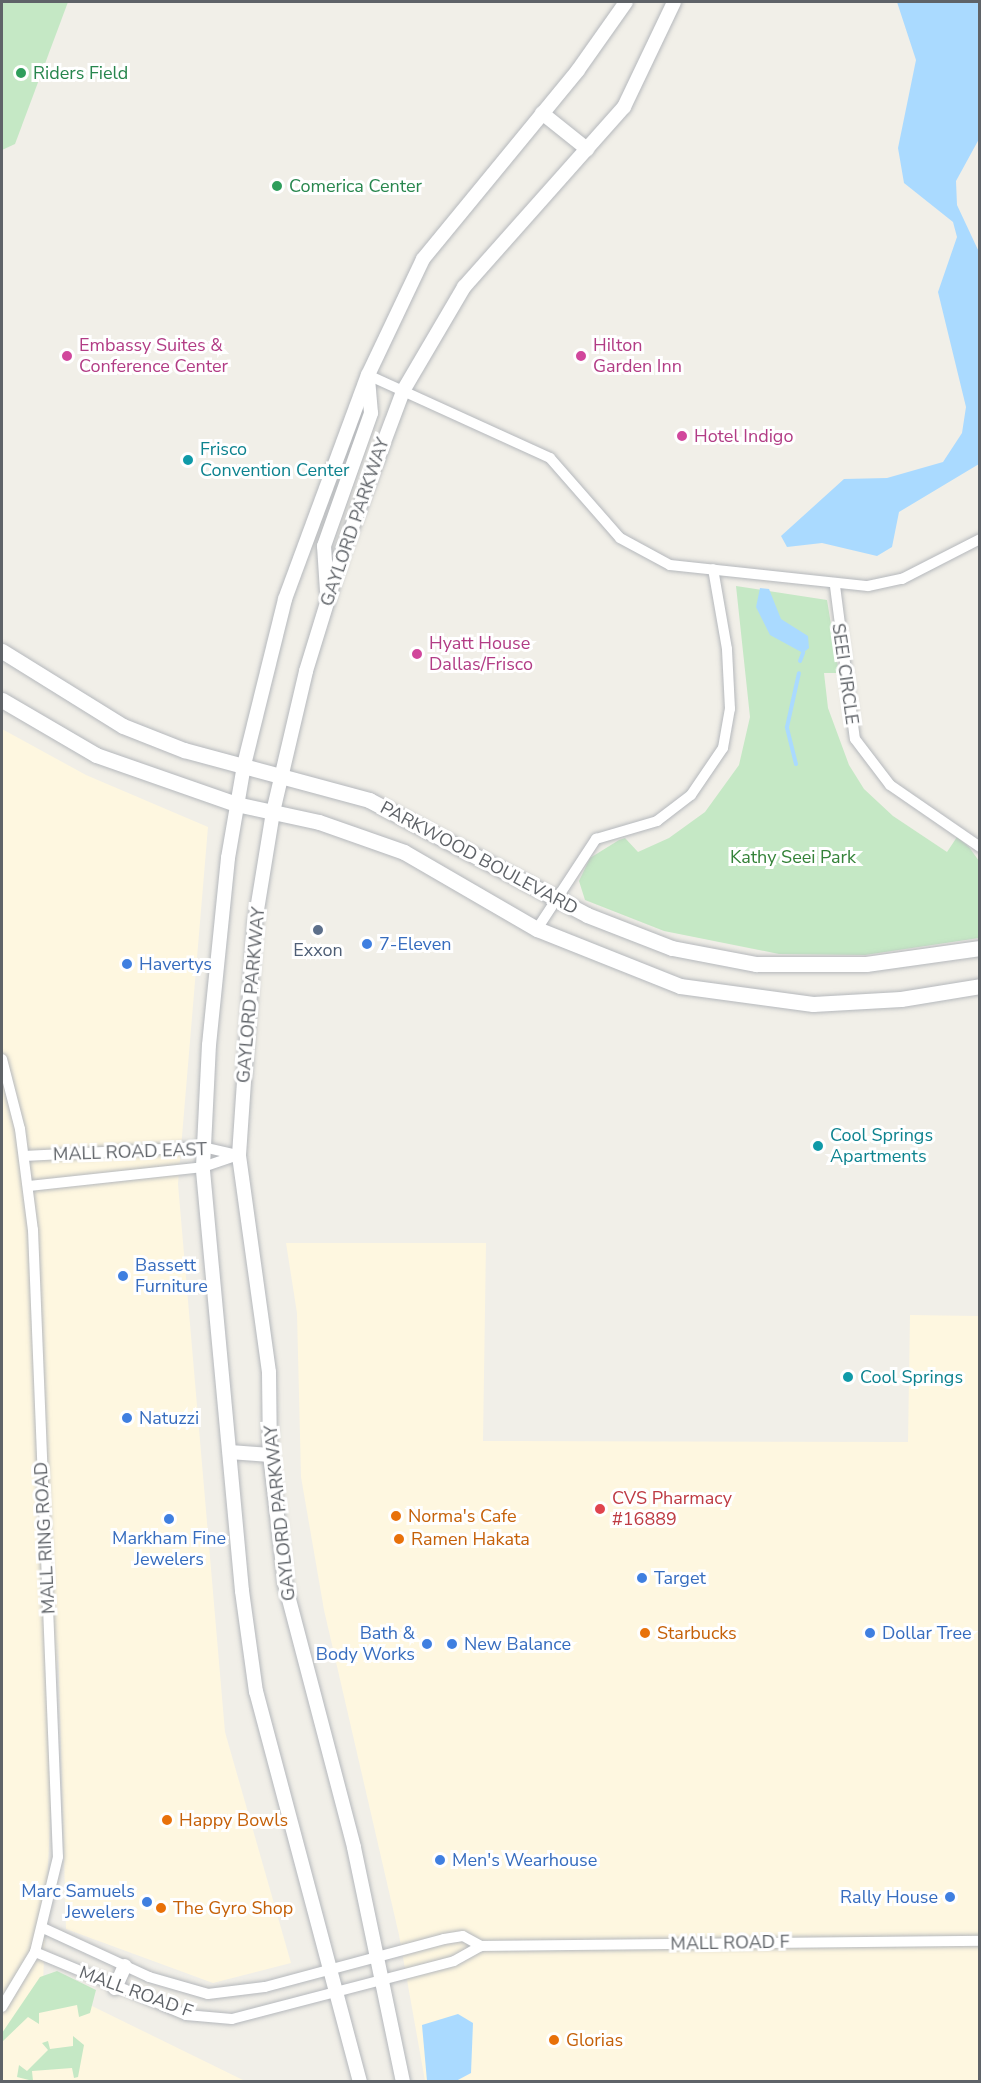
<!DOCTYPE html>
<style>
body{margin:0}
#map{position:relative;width:981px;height:2083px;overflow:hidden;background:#f1efe8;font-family:"Nunito Sans",sans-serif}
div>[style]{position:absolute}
.commercial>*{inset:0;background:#fef7e0}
.green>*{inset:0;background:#c5e8c5}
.water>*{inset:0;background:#aadaff}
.stream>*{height:4px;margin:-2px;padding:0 2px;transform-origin:2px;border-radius:2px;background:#aadaff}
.roads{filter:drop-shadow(0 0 2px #b5b8bc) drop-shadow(0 0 2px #b5b8bc)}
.minor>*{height:10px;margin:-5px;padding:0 5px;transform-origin:5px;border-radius:5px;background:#fff}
.tertiary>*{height:14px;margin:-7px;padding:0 7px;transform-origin:7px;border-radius:7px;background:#fff}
.secondary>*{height:15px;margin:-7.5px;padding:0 7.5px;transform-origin:7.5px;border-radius:7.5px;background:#fff}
.dots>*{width:16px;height:16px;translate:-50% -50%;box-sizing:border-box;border:3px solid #fff;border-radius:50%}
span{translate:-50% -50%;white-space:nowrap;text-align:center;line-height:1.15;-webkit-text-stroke:6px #fff;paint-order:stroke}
.leisure-label{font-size:18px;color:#27864d}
.left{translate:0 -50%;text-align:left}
.hotel-label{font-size:18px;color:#b23c85}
.culture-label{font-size:18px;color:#0d838f}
.street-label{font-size:18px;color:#5f6368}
.park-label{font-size:18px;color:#348238}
.shop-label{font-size:18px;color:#366cbe}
.right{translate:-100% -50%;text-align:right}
.service-label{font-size:18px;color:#4e5e75}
.health-label{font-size:18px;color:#be3a42}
.food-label{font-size:18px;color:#c56008}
.frame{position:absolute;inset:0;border:3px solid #5f6368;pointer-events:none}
</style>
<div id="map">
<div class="commercial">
<i style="clip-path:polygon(2px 729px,86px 775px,208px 827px,178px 1184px,225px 1732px,291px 1963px,213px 1983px,66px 1929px,58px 1639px,43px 1982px,245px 2081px,2px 2082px)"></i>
<i style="clip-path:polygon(286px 1243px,486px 1243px,483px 1441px,908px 1442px,910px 1315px,979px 1316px,979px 2081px,425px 2081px,399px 1935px,324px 1610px,301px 1477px,297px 1313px)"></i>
</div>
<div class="green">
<i style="clip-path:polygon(2px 2px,68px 2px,15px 144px,2px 150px)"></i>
<i style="clip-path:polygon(736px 586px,827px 600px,839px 673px,824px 673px,828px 708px,849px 765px,864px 789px,893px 816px,947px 852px,957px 837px,969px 847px,979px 861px,979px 938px,865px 955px,779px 954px,664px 931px,585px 900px,579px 881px,590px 858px,619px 840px,625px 838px,638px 852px,669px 838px,705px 812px,739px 765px,750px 717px)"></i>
<i style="clip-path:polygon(57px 1971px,96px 1990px,90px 2013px,79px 2017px,77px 2005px,39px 2013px,39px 2024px,28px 2017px,2px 2042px,2px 2033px,40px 1977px)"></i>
<i style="clip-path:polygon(73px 2036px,84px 2045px,78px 2077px,74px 2078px,72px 2068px,32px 2071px,33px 2081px,17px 2077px,19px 2065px,27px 2071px,48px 2050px,42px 2043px,48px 2041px,50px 2049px,73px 2046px)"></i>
</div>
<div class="water">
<i style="clip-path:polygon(897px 2px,979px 2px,979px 139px,956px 181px,957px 205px,979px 252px,979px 464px,899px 512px,892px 547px,877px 556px,822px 543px,787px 547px,781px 536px,844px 479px,887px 478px,943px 462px,962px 433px,966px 407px,938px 292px,957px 237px,953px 222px,904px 183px,898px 148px,916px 60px)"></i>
<i style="clip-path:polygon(760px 588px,769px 589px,781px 619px,808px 636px,809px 648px,803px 653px,770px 635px,756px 607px)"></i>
<i style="clip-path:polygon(458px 2014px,473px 2023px,471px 2073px,456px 2081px,427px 2081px,422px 2025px)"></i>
</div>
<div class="stream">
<i style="left:800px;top:661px;width:9px;rotate:-69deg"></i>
<i style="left:796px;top:764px;width:38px;rotate:-104deg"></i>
<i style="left:787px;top:727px;width:55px;rotate:-77.5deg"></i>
</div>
<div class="roads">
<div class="minor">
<i style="left:368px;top:375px;width:200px;rotate:24.5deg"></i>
<i style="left:550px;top:458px;width:106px;rotate:48.8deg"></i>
<i style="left:620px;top:538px;width:57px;rotate:28.4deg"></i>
<i style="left:670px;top:565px;width:199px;rotate:6.1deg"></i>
<i style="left:868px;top:586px;width:35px;rotate:-12deg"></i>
<i style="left:902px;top:579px;width:88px;rotate:-27.1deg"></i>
<i style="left:835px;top:586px;width:154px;rotate:82.6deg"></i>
<i style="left:855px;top:739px;width:58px;rotate:52.7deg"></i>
<i style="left:890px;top:785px;width:109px;rotate:34.6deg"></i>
<i style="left:537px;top:929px;width:108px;rotate:-56.8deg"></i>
<i style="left:596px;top:839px;width:64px;rotate:-16.4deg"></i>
<i style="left:657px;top:821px;width:43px;rotate:-37.4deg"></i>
<i style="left:691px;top:795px;width:57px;rotate:-55.8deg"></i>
<i style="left:723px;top:748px;width:40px;rotate:-80deg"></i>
<i style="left:730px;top:709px;width:60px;rotate:-92.9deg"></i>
<i style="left:727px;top:649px;width:81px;rotate:-99.9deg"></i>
<i style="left:2px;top:1059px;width:72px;rotate:75.6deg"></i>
<i style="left:20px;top:1129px;width:102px;rotate:82.7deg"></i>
<i style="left:33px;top:1230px;width:627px;rotate:87.72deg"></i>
<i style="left:58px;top:1857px;width:98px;rotate:103.6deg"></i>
<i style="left:35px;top:1952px;width:64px;rotate:121deg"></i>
<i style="left:24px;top:1156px;width:179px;rotate:-2.9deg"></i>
<i style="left:203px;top:1147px;width:37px;rotate:13deg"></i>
<i style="left:29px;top:1186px;width:175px;rotate:-6.2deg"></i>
<i style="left:203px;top:1167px;width:37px;rotate:-19deg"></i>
<i style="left:43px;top:1928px;width:117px;rotate:24.8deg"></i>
<i style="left:149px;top:1977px;width:61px;rotate:16.1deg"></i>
<i style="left:208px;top:1994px;width:57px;rotate:-7deg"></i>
<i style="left:265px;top:1987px;width:185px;rotate:-15deg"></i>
<i style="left:444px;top:1939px;width:19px;rotate:-9deg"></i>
<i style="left:463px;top:1936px;width:21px;rotate:29deg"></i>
<i style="left:35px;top:1952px;width:164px;rotate:22.6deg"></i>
<i style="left:186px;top:2015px;width:46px;rotate:5deg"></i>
<i style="left:232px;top:2019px;width:229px;rotate:-14.6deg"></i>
<i style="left:454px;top:1961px;width:31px;rotate:-29deg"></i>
<i style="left:481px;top:1946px;width:499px;rotate:-0.6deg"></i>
</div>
<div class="tertiary">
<i style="left:542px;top:113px;width:58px;rotate:38.7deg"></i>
<i style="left:327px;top:591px;width:45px;rotate:-93.8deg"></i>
<i style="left:324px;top:546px;width:141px;rotate:-70.5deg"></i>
<i style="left:371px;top:413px;width:34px;rotate:-95deg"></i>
<i style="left:230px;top:1452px;width:40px;rotate:4.3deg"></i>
<i style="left:115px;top:1988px;width:24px;rotate:-66deg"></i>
<i style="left:360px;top:2082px;width:404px;rotate:-104.9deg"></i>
<i style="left:256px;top:1692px;width:102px;rotate:-97.9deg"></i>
<i style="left:242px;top:1591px;width:426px;rotate:-95.3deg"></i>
<i style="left:203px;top:1167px;width:122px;rotate:-87.2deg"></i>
<i style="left:209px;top:1045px;width:188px;rotate:-84.2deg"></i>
<i style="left:228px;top:858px;width:94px;rotate:-80.2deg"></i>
<i style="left:244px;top:765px;width:171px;rotate:-76.1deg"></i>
<i style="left:285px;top:599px;width:239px;rotate:-69.7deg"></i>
<i style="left:368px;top:375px;width:128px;rotate:-64.6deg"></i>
<i style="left:423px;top:259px;width:244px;rotate:-50.6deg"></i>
<i style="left:578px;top:70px;width:83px;rotate:-54.8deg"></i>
<i style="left:403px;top:2082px;width:240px;rotate:-101.8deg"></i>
<i style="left:354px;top:1847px;width:272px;rotate:-104.7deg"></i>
<i style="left:285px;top:1584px;width:130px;rotate:-96.6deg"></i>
<i style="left:270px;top:1455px;width:83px;rotate:-90.7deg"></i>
<i style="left:269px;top:1372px;width:219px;rotate:-97.9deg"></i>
<i style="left:239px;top:1155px;width:234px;rotate:-86.1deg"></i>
<i style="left:255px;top:922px;width:111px;rotate:-80.7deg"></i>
<i style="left:273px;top:812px;width:145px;rotate:-76.8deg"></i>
<i style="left:306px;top:671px;width:126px;rotate:-72.9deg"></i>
<i style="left:343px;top:551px;width:171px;rotate:-69.4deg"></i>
<i style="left:403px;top:391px;width:121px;rotate:-59.6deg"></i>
<i style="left:464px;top:287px;width:241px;rotate:-48.4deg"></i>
<i style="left:624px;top:107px;width:116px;rotate:-64.5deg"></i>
</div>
<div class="secondary">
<i style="left:2px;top:651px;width:142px;rotate:31.8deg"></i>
<i style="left:123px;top:726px;width:66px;rotate:21.5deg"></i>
<i style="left:184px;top:750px;width:192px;rotate:15.1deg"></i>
<i style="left:369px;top:800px;width:246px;rotate:27.8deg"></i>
<i style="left:587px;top:915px;width:91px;rotate:21.2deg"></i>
<i style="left:672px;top:948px;width:86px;rotate:10.8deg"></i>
<i style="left:756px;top:964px;width:110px"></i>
<i style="left:866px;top:964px;width:115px;rotate:-8deg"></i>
<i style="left:2px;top:700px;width:109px;rotate:30.3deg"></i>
<i style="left:96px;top:755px;width:148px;rotate:19.3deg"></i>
<i style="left:236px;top:804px;width:85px;rotate:12.2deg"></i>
<i style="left:319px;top:822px;width:90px;rotate:19.4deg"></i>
<i style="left:404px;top:852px;width:154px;rotate:30.1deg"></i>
<i style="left:537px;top:929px;width:154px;rotate:21.7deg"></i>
<i style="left:680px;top:986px;width:134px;rotate:7.7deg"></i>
<i style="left:813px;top:1004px;width:88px;rotate:-3.3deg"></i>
<i style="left:901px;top:999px;width:80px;rotate:-9.3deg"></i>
</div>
</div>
<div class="dots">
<i style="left:21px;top:73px;background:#2e9e5b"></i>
<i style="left:277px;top:186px;background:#2e9e5b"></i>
<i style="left:67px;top:356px;background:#d1479c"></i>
<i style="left:581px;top:356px;background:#d1479c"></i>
<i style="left:682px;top:436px;background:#d1479c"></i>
<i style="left:188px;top:460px;background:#0f9aa8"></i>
<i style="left:417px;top:654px;background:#d1479c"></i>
<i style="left:318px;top:930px;background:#5c6f8a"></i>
<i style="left:367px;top:944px;background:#3f7fe0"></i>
<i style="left:127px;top:964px;background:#3f7fe0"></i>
<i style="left:818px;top:1146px;background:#0f9aa8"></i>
<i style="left:123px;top:1276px;background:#3f7fe0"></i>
<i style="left:848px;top:1377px;background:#0f9aa8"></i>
<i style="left:127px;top:1418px;background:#3f7fe0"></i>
<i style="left:600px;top:1509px;background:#e0444e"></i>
<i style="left:396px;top:1516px;background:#e8710a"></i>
<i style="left:169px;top:1519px;background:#3f7fe0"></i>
<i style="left:399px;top:1539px;background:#e8710a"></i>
<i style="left:642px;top:1578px;background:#3f7fe0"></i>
<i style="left:645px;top:1633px;background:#e8710a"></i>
<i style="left:870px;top:1633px;background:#3f7fe0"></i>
<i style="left:427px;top:1644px;background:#3f7fe0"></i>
<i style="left:452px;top:1644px;background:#3f7fe0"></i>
<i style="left:167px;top:1820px;background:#e8710a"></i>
<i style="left:440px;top:1860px;background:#3f7fe0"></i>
<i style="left:950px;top:1897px;background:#3f7fe0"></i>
<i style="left:147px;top:1902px;background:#3f7fe0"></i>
<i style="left:161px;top:1908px;background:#e8710a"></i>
<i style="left:554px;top:2040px;background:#e8710a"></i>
</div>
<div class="leisure-label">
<span class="left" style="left:33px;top:73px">Riders Field</span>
<span class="left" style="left:289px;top:186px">Comerica Center</span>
</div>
<div class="hotel-label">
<span class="left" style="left:79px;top:356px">Embassy Suites &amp;<br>Conference Center</span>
<span class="left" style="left:593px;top:356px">Hilton<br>Garden Inn</span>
<span class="left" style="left:694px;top:436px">Hotel Indigo</span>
<span class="left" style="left:429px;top:654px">Hyatt House<br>Dallas/Frisco</span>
</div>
<div class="culture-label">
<span class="left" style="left:200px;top:460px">Frisco<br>Convention Center</span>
<span class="left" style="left:830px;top:1146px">Cool Springs<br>Apartments</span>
<span class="left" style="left:860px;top:1377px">Cool Springs</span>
</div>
<div class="street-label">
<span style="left:355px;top:522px;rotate:-71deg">GAYLORD PARKWAY</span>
<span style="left:845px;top:674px;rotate:82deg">SEEI CIRCLE</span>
<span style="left:479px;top:858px;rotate:28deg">PARKWOOD BOULEVARD</span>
<span style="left:251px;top:995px;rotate:-85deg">GAYLORD PARKWAY</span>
<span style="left:130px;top:1152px;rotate:-2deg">MALL ROAD EAST</span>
<span style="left:280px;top:1513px;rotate:-96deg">GAYLORD PARKWAY</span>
<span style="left:45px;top:1538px;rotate:-93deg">MALL RING ROAD</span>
<span style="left:730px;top:1943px;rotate:-1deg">MALL ROAD F</span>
<span style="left:136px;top:1992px;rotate:20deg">MALL ROAD F</span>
</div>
<div class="park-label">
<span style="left:793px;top:857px">Kathy Seei Park</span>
</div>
<div class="shop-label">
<span class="left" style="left:379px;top:944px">7-Eleven</span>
<span class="left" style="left:139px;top:964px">Havertys</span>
<span class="left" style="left:135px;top:1276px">Bassett<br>Furniture</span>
<span class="left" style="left:139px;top:1418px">Natuzzi</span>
<span style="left:169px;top:1549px">Markham Fine<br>Jewelers</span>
<span class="left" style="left:654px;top:1578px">Target</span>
<span class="left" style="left:882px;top:1633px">Dollar Tree</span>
<span class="right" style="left:415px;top:1644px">Bath &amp;<br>Body Works</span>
<span class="left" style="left:464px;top:1644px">New Balance</span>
<span class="left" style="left:452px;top:1860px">Men's Wearhouse</span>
<span class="right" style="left:135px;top:1902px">Marc Samuels<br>Jewelers</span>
<span class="right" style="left:938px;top:1897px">Rally House</span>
</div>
<div class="service-label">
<span style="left:318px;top:950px">Exxon</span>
</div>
<div class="health-label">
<span class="left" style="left:612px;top:1509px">CVS Pharmacy<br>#16889</span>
</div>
<div class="food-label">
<span class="left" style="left:408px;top:1516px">Norma's Cafe</span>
<span class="left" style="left:411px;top:1539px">Ramen Hakata</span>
<span class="left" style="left:657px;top:1633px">Starbucks</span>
<span class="left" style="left:179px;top:1820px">Happy Bowls</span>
<span class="left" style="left:173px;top:1908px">The Gyro Shop</span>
<span class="left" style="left:566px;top:2040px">Glorias</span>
</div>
<div class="frame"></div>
</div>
